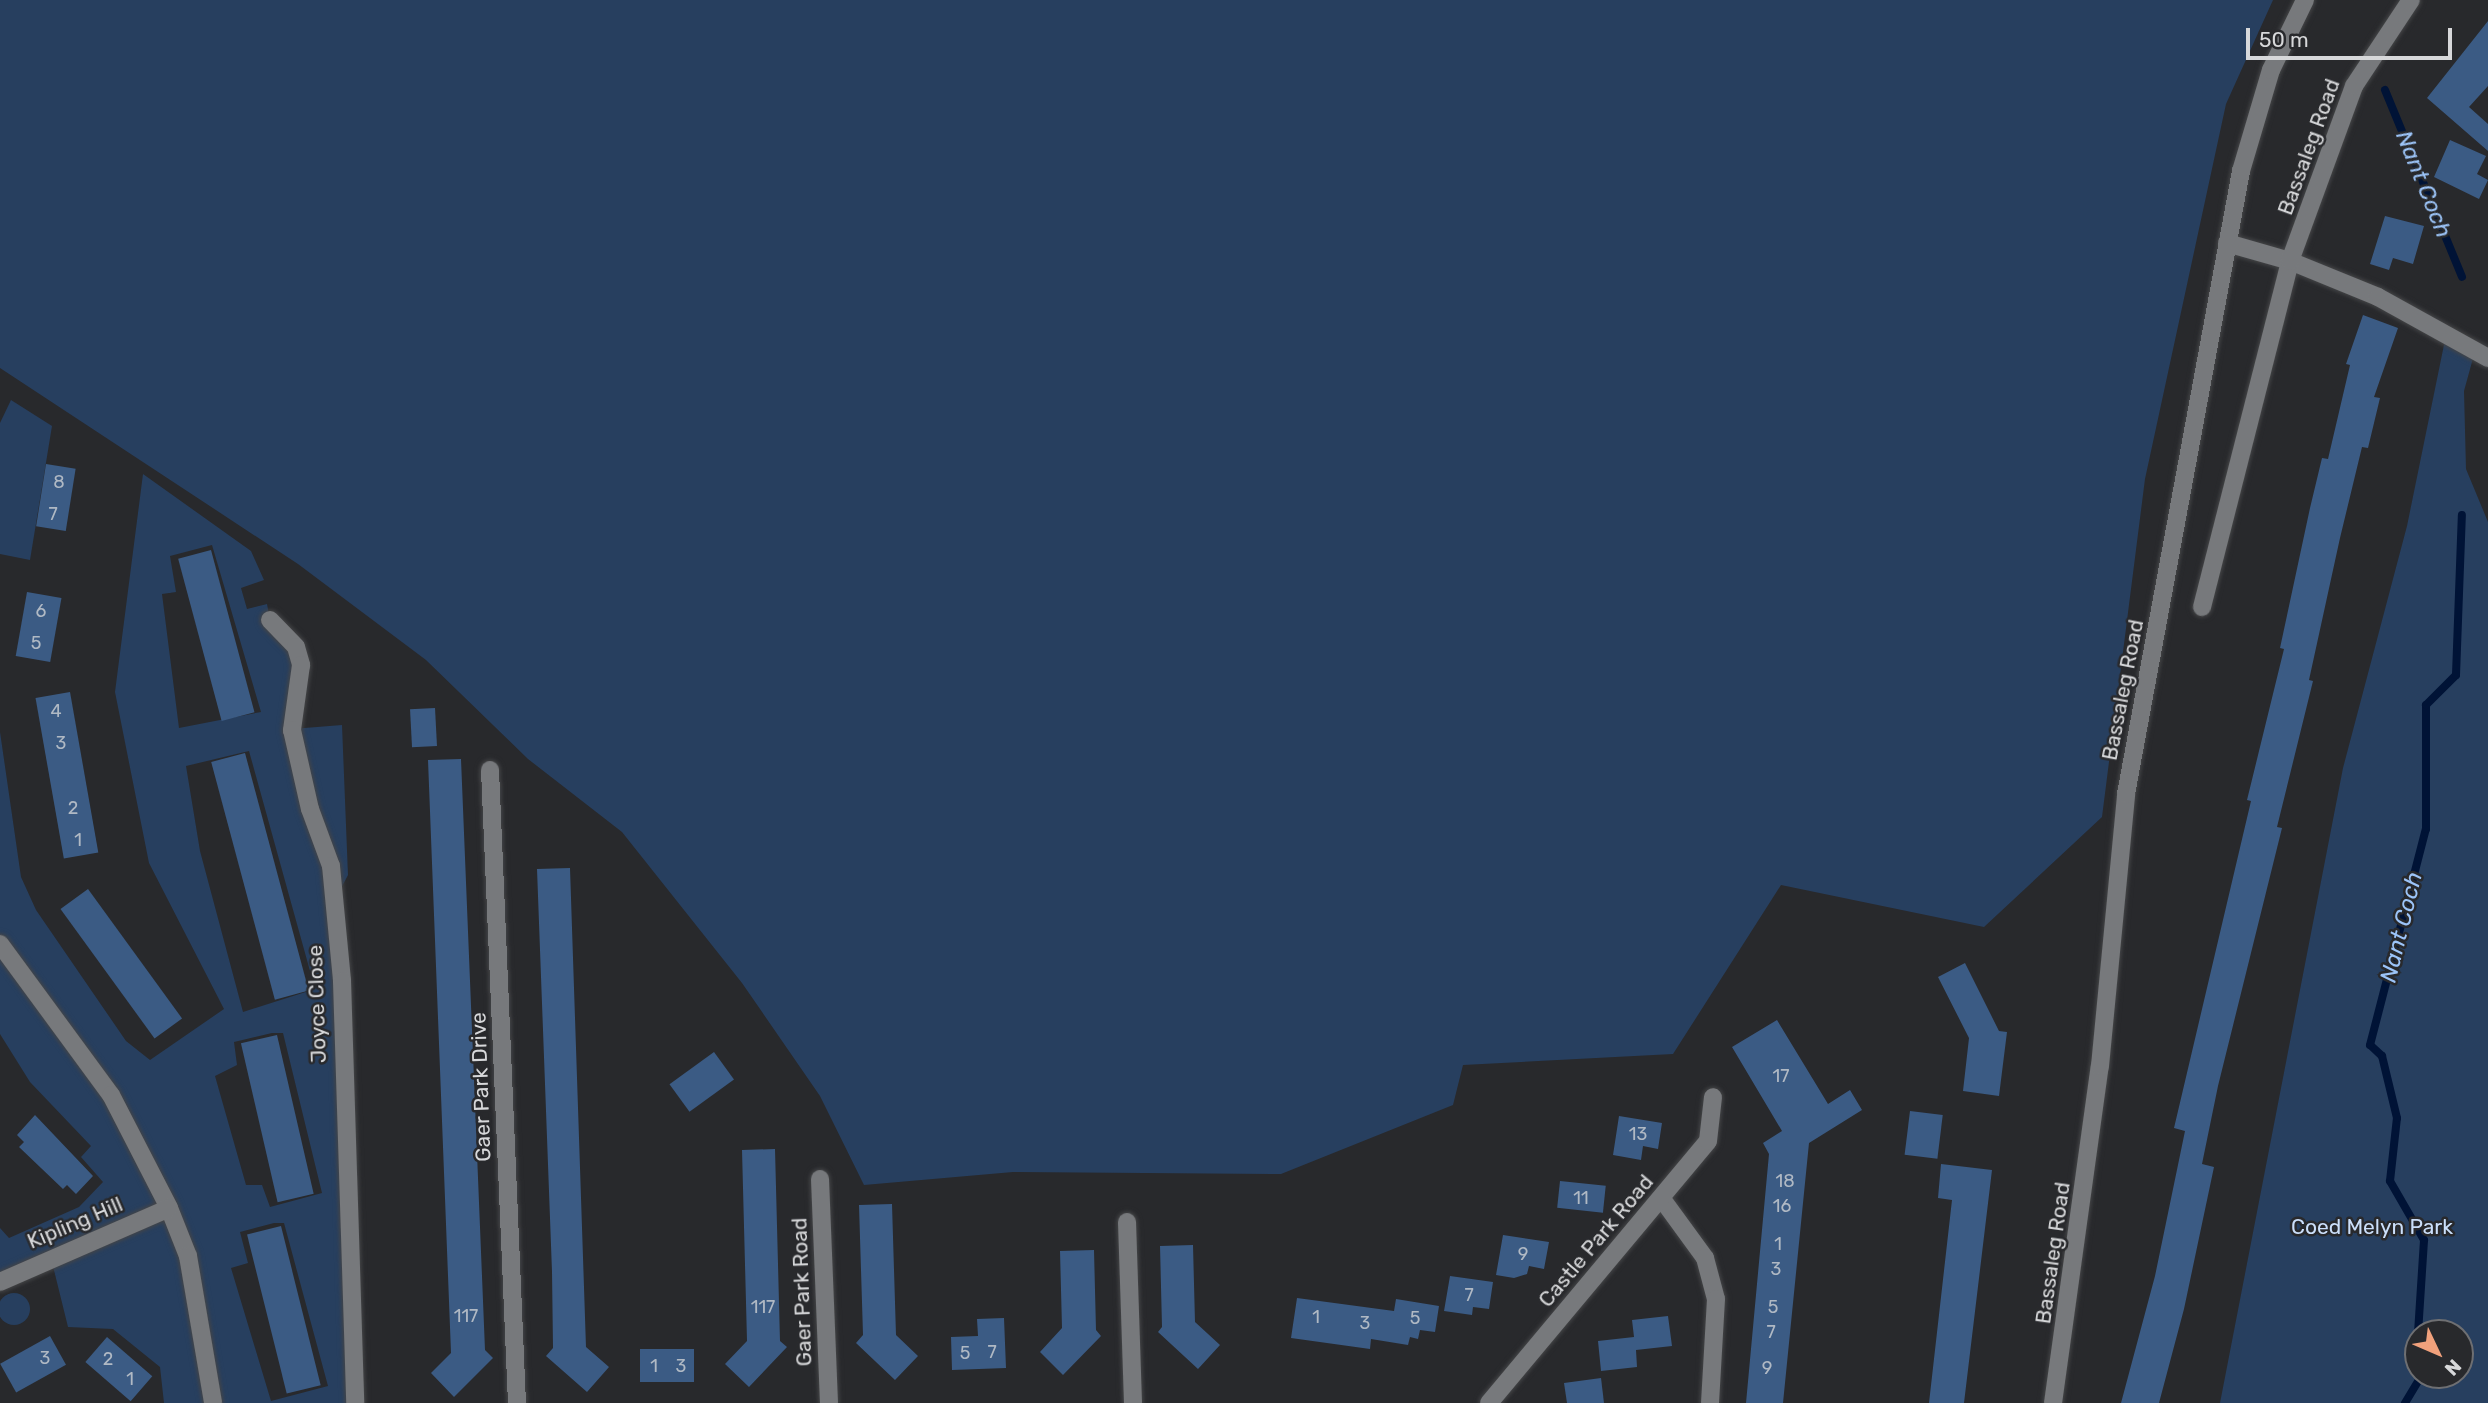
<!DOCTYPE html>
<style>
body{margin:0}
#map{position:relative;width:2488px;height:1403px;overflow:hidden;background:#28292c;font-family:Rubik,sans-serif}
div>[style]{position:absolute}
.green>*{inset:0;background:#273f5f}
.round{border-radius:50%}
.stream>*{height:8px;margin:-4px;padding:0 4px;transform-origin:4px;border-radius:4px;background:#001336}
.building>*{inset:0;background:#3b5b84;transform-origin:0 0}
.roads{filter:drop-shadow(0 0 2px #444547) drop-shadow(0 0 2px #444547)}
.street>*{height:18px;margin:-9px;padding:0 9px;transform-origin:9px;border-radius:9px;background:#77797c}
.secondary>*{height:18px;margin:-9px;padding:0 9px;transform-origin:9px;border-radius:9px;background:#77797c}
span{translate:-50% -50%;white-space:nowrap;text-align:center;line-height:1.15;-webkit-text-stroke:5px #28292c;paint-order:stroke}
.number-label{font-size:18px;color:#b0b9c4}
.number-label span{-webkit-text-stroke-width:0}
.street-label{font-size:21px;color:#d7d8da}
.park-label{font-size:21px;color:#cbdffa}
.water-label{font-size:23px;color:#9cc4f8;font-style:italic}
.north{position:absolute;left:2404px;top:1319px;width:70px;height:70px;box-sizing:border-box;background:#28292c;border:2px solid #6e6f72;border-radius:50%;rotate:134deg;font-size:19px;font-weight:700;line-height:28px;text-align:center;color:#d7d8da}
.north::after{content:'';display:block;margin:auto;width:24px;height:32px;background:#f1a17c;clip-path:polygon(50% 0,100% 100%,50% 72%,0 100%)}
.scale{position:absolute;left:2246px;top:28px;width:206px;height:32px;box-sizing:border-box;border:4px solid #d7d8da;border-top:0;padding-left:9px;font-size:21px;line-height:24px;white-space:nowrap;color:#d7d8da;-webkit-text-stroke:5px #28292c;paint-order:stroke}
</style>
<div id="map">
<div class="green">
<i style="clip-path:polygon(0 0,2273px 0,2226px 104px,2145px 479px,2102px 817px,1984px 927px,1781px 885px,1673px 1054px,1463px 1065px,1453px 1105px,1281px 1174px,1013px 1172px,864px 1185px,820px 1096px,742px 983px,622px 832px,528px 759px,426px 660px,298px 564px,0 368px)"></i>
<i style="clip-path:polygon(evenodd,2446px 335px,2475px 351px,2464px 391px,2466px 469px,2488px 522px,2488px 1403px,2220px 1403px,2343px 768px,2407px 526px,2446px 335px,2418px 1333px,2460px 1333px,2460px 1375px,2418px 1375px,2418px 1333px)"></i>
<i style="clip-path:polygon(11px 400px,52px 426px,30px 560px,0 554px,0 423px)"></i>
<i style="clip-path:polygon(evenodd,143px 474px,251px 551px,264px 580px,241px 588px,247px 609px,267px 604px,270px 620px,296px 647px,292px 729px,342px 725px,348px 875px,335px 900px,355px 1403px,164px 1403px,160px 1367px,113px 1329px,68px 1327px,51px 1258px,0 1282px,0 1228px,9px 1238px,79px 1207px,103px 1182px,81px 1157px,91px 1146px,30px 1082px,0 1034px,0 732px,21px 877px,36px 910px,126px 1041px,150px 1060px,224px 1009px,149px 863px,115px 692px,143px 474px,212px 545px,261px 712px,179px 728px,162px 594px,176px 592px,170px 556px,212px 545px,143px 474px,249px 751px,315px 989px,243px 1012px,200px 851px,186px 766px,249px 751px,143px 474px,272px 1033px,283px 1033px,322px 1193px,270px 1207px,262px 1185px,246px 1185px,215px 1076px,237px 1065px,234px 1042px,272px 1033px,143px 474px,274px 1223px,284px 1223px,328px 1386px,271px 1401px,231px 1268px,248px 1263px,240px 1232px,274px 1223px)"></i>
<i class="round" style="left:-2px;top:1293px;width:32px;height:32px"></i>
</div>
<div class="stream">
<i style="left:2385px;top:90px;width:202px;rotate:67.6deg"></i>
<i style="left:2418px;top:1333px;width:93px;rotate:-86.3deg"></i>
<i style="left:2424px;top:1240px;width:68px;rotate:-120deg"></i>
<i style="left:2390px;top:1181px;width:63px;rotate:-83.7deg"></i>
<i style="left:2397px;top:1118px;width:64px;rotate:-103.6deg"></i>
<i style="left:2382px;top:1056px;width:16px;rotate:-137deg"></i>
<i style="left:2370px;top:1045px;width:223px;rotate:-75.5deg"></i>
<i style="left:2426px;top:829px;width:124px;rotate:-90deg"></i>
<i style="left:2426px;top:705px;width:42px;rotate:-45deg"></i>
<i style="left:2456px;top:675px;width:160px;rotate:-87.9deg"></i>
<i style="left:2405px;top:1403px;width:33px;rotate:-59deg"></i>
</div>
<div class="building">
<i style="clip-path:polygon(2488px 21px,2488px 86px,2469px 107px,2488px 124px,2488px 151px,2427px 98px)"></i>
<i style="clip-path:polygon(2450px 140px,2486px 156px,2477px 174px,2488px 180px,2479px 199px,2434px 177px)"></i>
<i style="clip-path:polygon(2385px 216px,2424px 226px,2413px 264px,2393px 258px,2389px 270px,2370px 264px)"></i>
<i style="clip-path:polygon(2363px 315px,2398px 328px,2374px 397px,2380px 398px,2368px 448px,2362px 447px,2340px 538px,2309px 680px,2313px 681px,2277px 827px,2282px 828px,2218px 1086px,2202px 1164px,2214px 1167px,2184px 1309px,2159px 1403px,2121px 1403px,2155px 1276px,2185px 1131px,2174px 1128px,2251px 801px,2247px 800px,2284px 649px,2280px 648px,2310px 508px,2322px 458px,2328px 459px,2350px 365px,2346px 364px)"></i>
<i style="left:46px;top:464px;width:30px;height:63px;rotate:9deg"></i>
<i style="left:211px;top:550px;width:168px;height:34px;rotate:75deg"></i>
<i style="left:27px;top:592px;width:35px;height:65px;rotate:10deg"></i>
<i style="left:70px;top:692px;width:163px;height:35px;rotate:80deg"></i>
<i style="left:435px;top:708px;width:38px;height:25px;rotate:87deg"></i>
<i style="left:245px;top:753px;width:246px;height:35px;rotate:75deg"></i>
<i style="clip-path:polygon(461px 759px,485px 1350px,493px 1358px,454px 1397px,431px 1373px,451px 1353px,428px 760px)"></i>
<i style="clip-path:polygon(570px 868px,586px 1347px,609px 1367px,587px 1392px,546px 1356px,553px 1348px,552px 1272px,537px 869px)"></i>
<i style="left:88px;top:889px;width:160px;height:34px;rotate:54deg"></i>
<i style="clip-path:polygon(1965px 963px,1999px 1031px,2007px 1032px,1999px 1096px,1963px 1091px,1969px 1038px,1938px 977px)"></i>
<i style="clip-path:polygon(1777px 1020px,1828px 1104px,1850px 1090px,1862px 1110px,1809px 1143px,1783px 1403px,1746px 1403px,1769px 1154px,1763px 1143px,1782px 1131px,1732px 1047px)"></i>
<i style="left:277px;top:1035px;width:163px;height:37px;rotate:77deg"></i>
<i style="left:714px;top:1052px;width:34px;height:55px;rotate:54deg"></i>
<i style="left:1910px;top:1111px;width:33px;height:44px;rotate:7deg"></i>
<i style="clip-path:polygon(35px 1115px,93px 1176px,76px 1194px,67px 1185px,63px 1189px,19px 1147px,24px 1142px,17px 1135px)"></i>
<i style="clip-path:polygon(1619px 1116px,1662px 1123px,1658px 1149px,1643px 1146px,1641px 1160px,1613px 1155px)"></i>
<i style="clip-path:polygon(775px 1149px,780px 1341px,787px 1347px,749px 1387px,725px 1364px,747px 1341px,742px 1150px)"></i>
<i style="clip-path:polygon(1941px 1164px,1992px 1170px,1964px 1403px,1929px 1403px,1952px 1200px,1938px 1198px)"></i>
<i style="left:1560px;top:1181px;width:46px;height:27px;rotate:6deg"></i>
<i style="clip-path:polygon(892px 1204px,896px 1335px,918px 1356px,895px 1380px,856px 1343px,863px 1335px,859px 1205px)"></i>
<i style="left:281px;top:1226px;width:164px;height:35px;rotate:76deg"></i>
<i style="clip-path:polygon(1503px 1235px,1549px 1242px,1544px 1269px,1529px 1266px,1527px 1274px,1514px 1278px,1496px 1275px)"></i>
<i style="clip-path:polygon(1193px 1245px,1195px 1322px,1220px 1345px,1198px 1369px,1158px 1332px,1162px 1327px,1160px 1246px)"></i>
<i style="clip-path:polygon(1094px 1250px,1096px 1330px,1101px 1336px,1063px 1375px,1040px 1352px,1062px 1328px,1060px 1251px)"></i>
<i style="clip-path:polygon(1450px 1276px,1493px 1282px,1489px 1309px,1473px 1307px,1472px 1315px,1444px 1311px)"></i>
<i style="clip-path:polygon(1297px 1298px,1394px 1311px,1396px 1299px,1439px 1306px,1435px 1332px,1420px 1330px,1418px 1339px,1410px 1337px,1408px 1345px,1371px 1339px,1370px 1349px,1291px 1338px)"></i>
<i style="clip-path:polygon(1668px 1316px,1672px 1346px,1636px 1350px,1637px 1367px,1601px 1371px,1598px 1341px,1634px 1337px,1632px 1320px)"></i>
<i style="clip-path:polygon(1004px 1318px,1006px 1368px,952px 1370px,951px 1337px,978px 1336px,977px 1319px)"></i>
<i style="left:50px;top:1336px;width:33px;height:57px;rotate:61deg"></i>
<i style="left:107px;top:1337px;width:60px;height:33px;rotate:41deg"></i>
<i style="left:640px;top:1349px;width:54px;height:33px"></i>
<i style="clip-path:polygon(1601px 1378px,1604px 1403px,1567px 1403px,1564px 1383px)"></i>
</div>
<div class="roads">
<div class="street">
<i style="left:2227px;top:243px;width:66px;rotate:15.9deg"></i>
<i style="left:2290px;top:261px;width:95px;rotate:22.2deg"></i>
<i style="left:2378px;top:297px;width:126px;rotate:29deg"></i>
<i style="left:2202px;top:607px;width:357px;rotate:-75.7deg"></i>
<i style="left:2290px;top:261px;width:186px;rotate:-69.9deg"></i>
<i style="left:2354px;top:86px;width:103px;rotate:-56.5deg"></i>
<i style="left:270px;top:620px;width:37px;rotate:46deg"></i>
<i style="left:296px;top:647px;width:19px;rotate:74deg"></i>
<i style="left:301px;top:665px;width:66px;rotate:97.9deg"></i>
<i style="left:292px;top:730px;width:81px;rotate:77.2deg"></i>
<i style="left:310px;top:809px;width:61px;rotate:69.8deg"></i>
<i style="left:331px;top:866px;width:116px;rotate:84.5deg"></i>
<i style="left:342px;top:981px;width:422px;rotate:88.2deg"></i>
<i style="left:490px;top:770px;width:634px;rotate:87.56deg"></i>
<i style="left:0;top:944px;width:187px;rotate:53.7deg"></i>
<i style="left:111px;top:1095px;width:127px;rotate:62.8deg"></i>
<i style="left:169px;top:1208px;width:52px;rotate:68.4deg"></i>
<i style="left:188px;top:1256px;width:149px;rotate:80.3deg"></i>
<i style="left:820px;top:1179px;width:224px;rotate:87.7deg"></i>
<i style="left:1662px;top:1199px;width:73px;rotate:53.9deg"></i>
<i style="left:1705px;top:1258px;width:42px;rotate:75deg"></i>
<i style="left:1716px;top:1299px;width:104px;rotate:93.3deg"></i>
<i style="left:1127px;top:1222px;width:181px;rotate:88.1deg"></i>
<i style="left:0;top:1282px;width:184px;rotate:-23.6deg"></i>
<i style="left:1489px;top:1403px;width:341px;rotate:-50.1deg"></i>
<i style="left:1708px;top:1141px;width:44px;rotate:-83.5deg"></i>
</div>
<div class="secondary">
<i style="left:2053px;top:1403px;width:340px;rotate:-82.1deg"></i>
<i style="left:2100px;top:1066px;width:273px;rotate:-84.5deg"></i>
<i style="left:2126px;top:794px;width:634px;rotate:-79.54deg"></i>
<i style="left:2241px;top:171px;width:105px;rotate:-73.5deg"></i>
<i style="left:2271px;top:70px;width:78px;rotate:-64.1deg"></i>
</div>
</div>
<div class="number-label">
<span style="left:59px;top:482px">8</span>
<span style="left:53px;top:514px">7</span>
<span style="left:41px;top:611px">6</span>
<span style="left:36px;top:643px">5</span>
<span style="left:56px;top:711px">4</span>
<span style="left:61px;top:743px">3</span>
<span style="left:73px;top:808px">2</span>
<span style="left:78px;top:840px">1</span>
<span style="left:1781px;top:1076px">17</span>
<span style="left:1638px;top:1134px">13</span>
<span style="left:1785px;top:1181px">18</span>
<span style="left:1581px;top:1198px">11</span>
<span style="left:1782px;top:1206px">16</span>
<span style="left:1778px;top:1244px">1</span>
<span style="left:1523px;top:1254px">9</span>
<span style="left:1776px;top:1269px">3</span>
<span style="left:1469px;top:1295px">7</span>
<span style="left:763px;top:1307px">117</span>
<span style="left:1773px;top:1307px">5</span>
<span style="left:466px;top:1316px">117</span>
<span style="left:1316px;top:1317px">1</span>
<span style="left:1415px;top:1318px">5</span>
<span style="left:1365px;top:1323px">3</span>
<span style="left:1771px;top:1332px">7</span>
<span style="left:992px;top:1352px">7</span>
<span style="left:965px;top:1353px">5</span>
<span style="left:45px;top:1358px">3</span>
<span style="left:108px;top:1359px">2</span>
<span style="left:654px;top:1366px">1</span>
<span style="left:681px;top:1366px">3</span>
<span style="left:1767px;top:1368px">9</span>
<span style="left:130px;top:1379px">1</span>
</div>
<div class="street-label">
<span style="left:2309px;top:147px;rotate:-70deg">Bassaleg Road</span>
<span style="left:2123px;top:690px;rotate:-79deg">Bassaleg Road</span>
<span style="left:317px;top:1004px;rotate:-92deg">Joyce Close</span>
<span style="left:481px;top:1087px;rotate:-92deg">Gaer Park Drive</span>
<span style="left:75px;top:1223px;rotate:-23deg">Kipling Hill</span>
<span style="left:1596px;top:1241px;rotate:-50deg">Castle Park Road</span>
<span style="left:2053px;top:1253px;rotate:-82deg">Bassaleg Road</span>
<span style="left:802px;top:1292px;rotate:-92deg">Gaer Park Road</span>
</div>
<div class="park-label">
<span style="left:2372px;top:1227px">Coed Melyn Park</span>
</div>
<div class="water-label">
<span style="left:2424px;top:184px;rotate:68deg">Nant Coch</span>
<span style="left:2401px;top:927px;rotate:-76deg">Nant Coch</span>
</div>
<div class="north">N</div>
<div class="scale">50 m</div>
</div>
